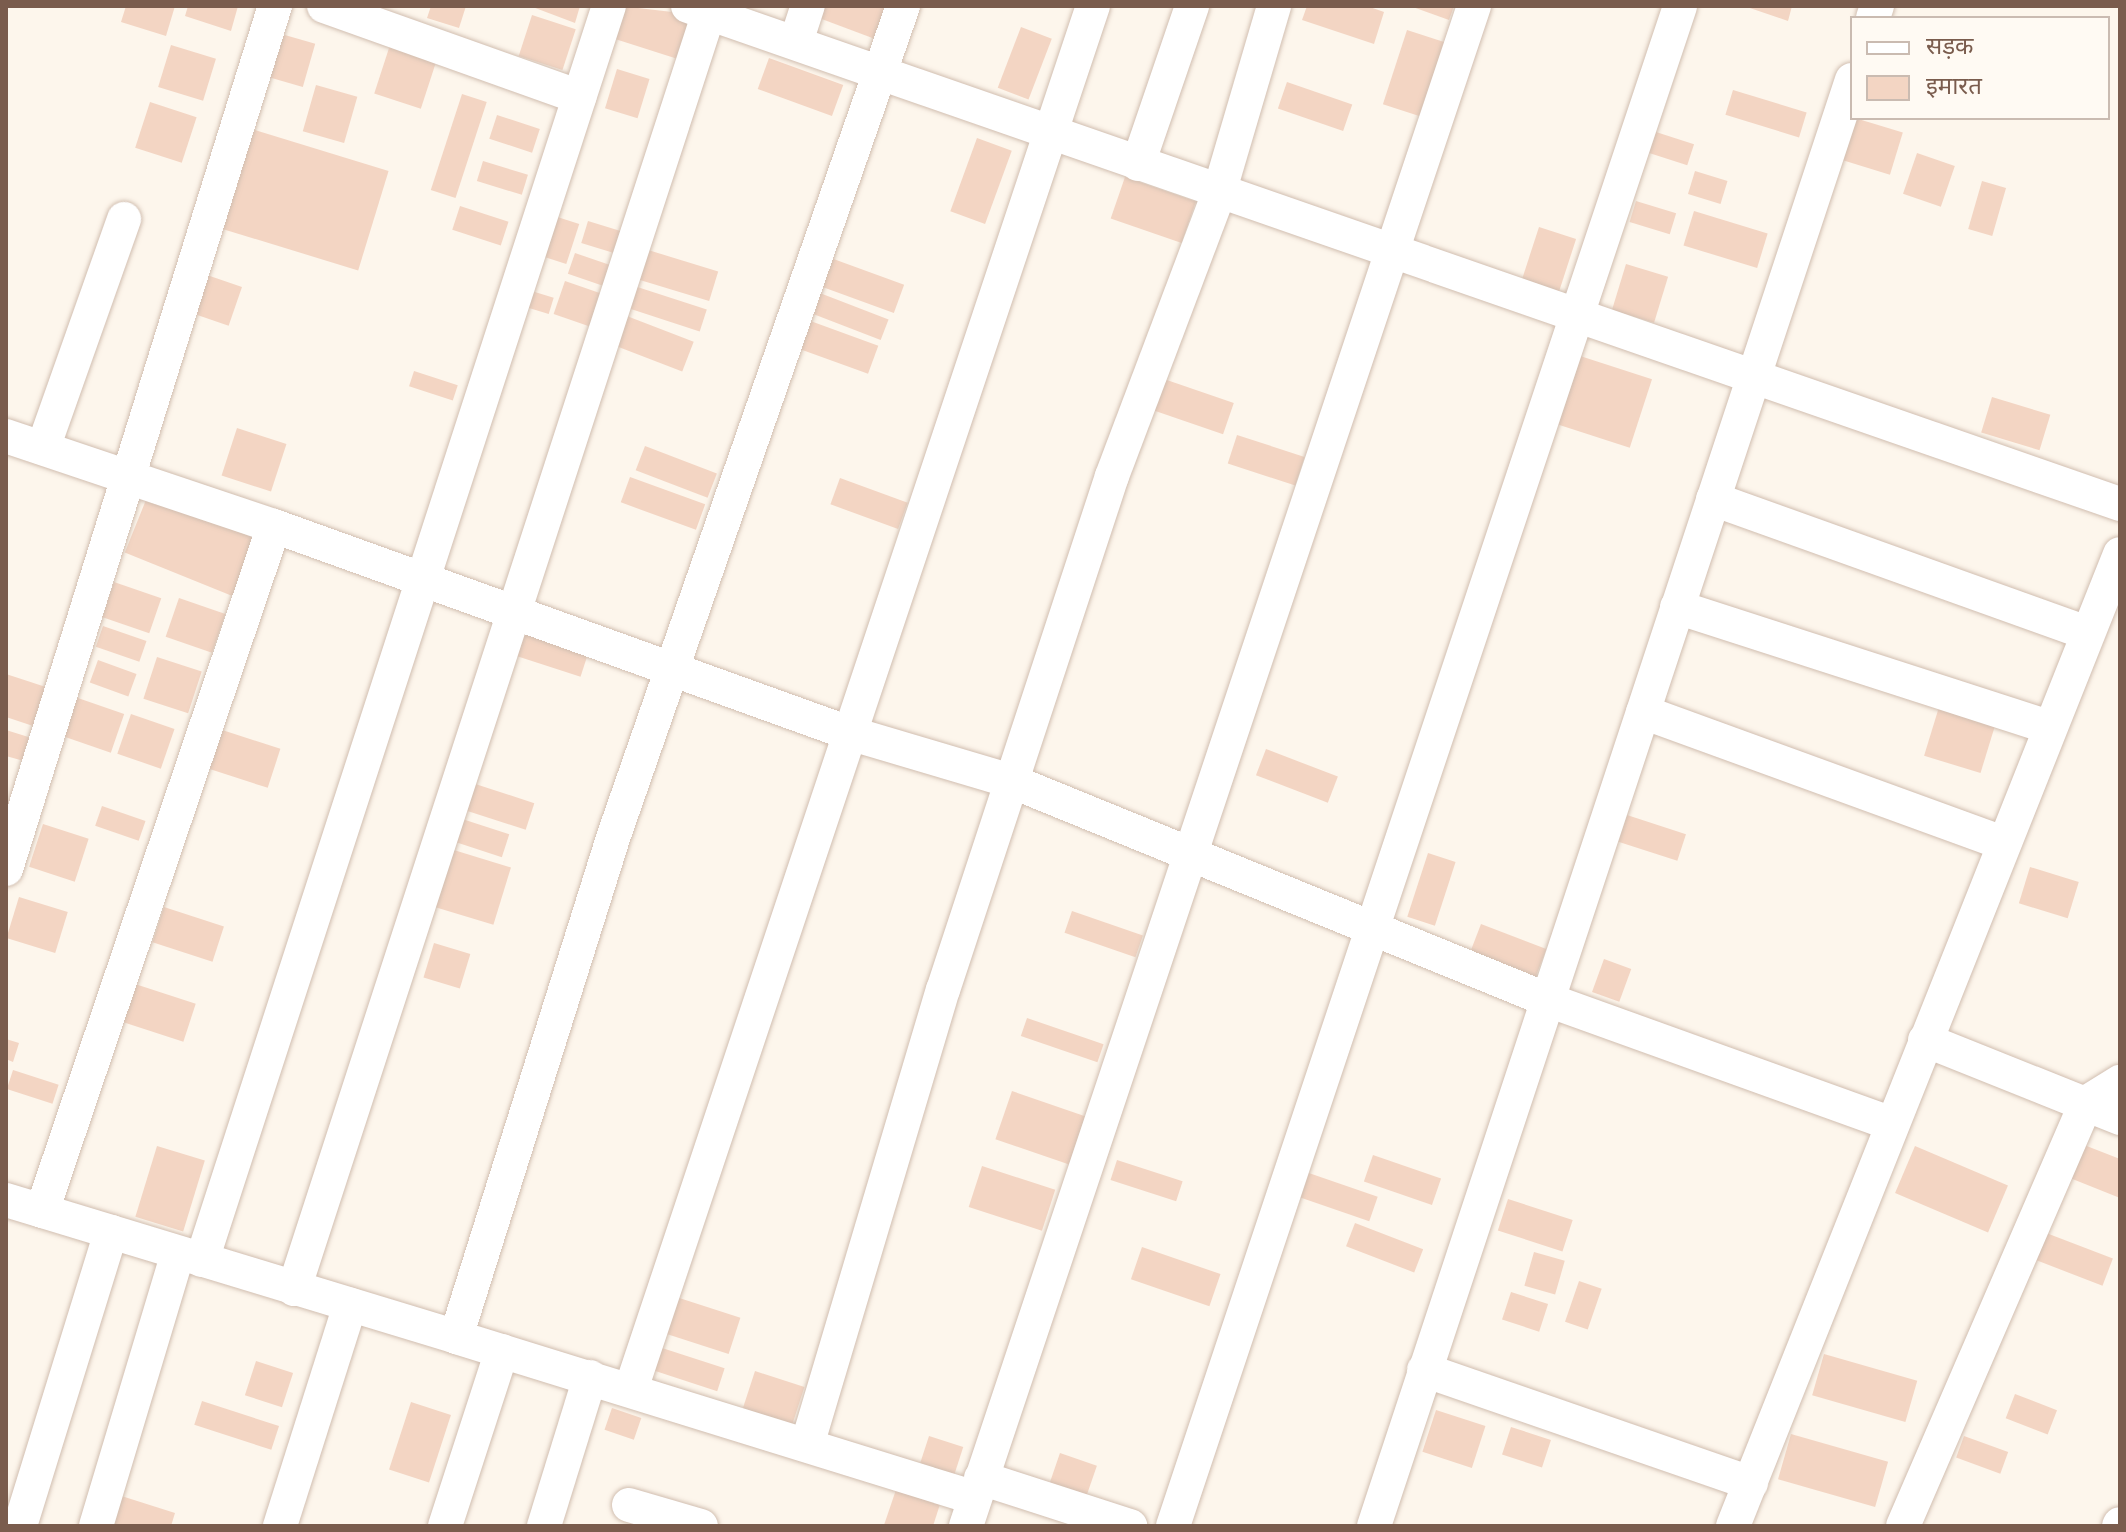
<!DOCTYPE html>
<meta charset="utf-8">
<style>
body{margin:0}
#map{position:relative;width:2126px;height:1532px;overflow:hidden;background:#fdf6ec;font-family:Arial,"Noto Sans Devanagari",sans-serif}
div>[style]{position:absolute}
.building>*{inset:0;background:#f3d5c3;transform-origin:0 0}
.roads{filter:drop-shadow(0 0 2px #d1beb0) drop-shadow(0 0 2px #d1beb0)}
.street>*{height:34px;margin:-17px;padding:0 17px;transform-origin:17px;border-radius:17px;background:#fff}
span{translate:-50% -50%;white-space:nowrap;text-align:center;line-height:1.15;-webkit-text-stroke:6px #fffaf3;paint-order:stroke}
.frame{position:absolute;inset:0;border:8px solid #7a5c4d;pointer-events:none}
.legend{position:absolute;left:1850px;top:16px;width:260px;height:104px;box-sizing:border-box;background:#fffaf3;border:2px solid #cabbb1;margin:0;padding:10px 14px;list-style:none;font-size:24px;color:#7a5c4d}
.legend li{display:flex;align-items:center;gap:16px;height:40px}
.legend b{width:40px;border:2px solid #cabbb1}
</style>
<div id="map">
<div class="building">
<i style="clip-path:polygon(126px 6px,175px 6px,166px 36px,121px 22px)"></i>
<i style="clip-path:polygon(188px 6px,238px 6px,231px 31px,185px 16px)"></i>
<i style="clip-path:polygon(431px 6px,466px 6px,459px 28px,427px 18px)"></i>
<i style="clip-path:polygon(530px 6px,580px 6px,575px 23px)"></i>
<i style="clip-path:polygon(621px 6px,698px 15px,684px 61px,612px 38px)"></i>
<i style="clip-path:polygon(814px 6px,883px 6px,895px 10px,883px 42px,811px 15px)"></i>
<i style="clip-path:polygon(1307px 6px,1367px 6px,1384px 12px,1374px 44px,1302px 20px)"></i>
<i style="clip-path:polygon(1410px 6px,1454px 6px,1449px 20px)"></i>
<i style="clip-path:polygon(1744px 6px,1792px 6px,1788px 21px)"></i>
<i style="left:532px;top:15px;width:46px;height:43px;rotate:18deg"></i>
<i style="left:1021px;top:27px;width:33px;height:65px;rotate:21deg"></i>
<i style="left:1407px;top:30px;width:43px;height:78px;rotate:18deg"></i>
<i style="left:271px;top:31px;width:46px;height:45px;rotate:16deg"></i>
<i style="left:171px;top:45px;width:47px;height:44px;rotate:17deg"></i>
<i style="left:390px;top:45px;width:49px;height:51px;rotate:18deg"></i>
<i style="left:769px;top:58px;width:79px;height:33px;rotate:20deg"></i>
<i style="left:617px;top:69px;width:34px;height:41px;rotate:17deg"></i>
<i style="left:1287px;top:82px;width:69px;height:28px;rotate:19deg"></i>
<i style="left:316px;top:85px;width:43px;height:48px;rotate:16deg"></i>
<i style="left:1733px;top:90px;width:77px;height:26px;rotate:17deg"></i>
<i style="left:462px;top:94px;width:26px;height:101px;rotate:18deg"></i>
<i style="left:150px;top:102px;width:49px;height:48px;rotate:18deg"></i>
<i style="left:497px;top:115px;width:45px;height:25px;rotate:18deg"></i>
<i style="left:1855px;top:118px;width:50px;height:44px;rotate:17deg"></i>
<i style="left:248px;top:128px;width:147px;height:104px;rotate:17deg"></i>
<i style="left:1656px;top:132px;width:40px;height:22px;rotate:18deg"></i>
<i style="left:977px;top:138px;width:37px;height:78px;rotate:20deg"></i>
<i style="left:1917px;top:153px;width:40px;height:43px;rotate:19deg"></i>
<i style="left:483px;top:161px;width:47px;height:21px;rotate:17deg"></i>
<i style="left:1695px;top:171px;width:34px;height:24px;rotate:17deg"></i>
<i style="left:1125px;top:177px;width:75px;height:44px;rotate:19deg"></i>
<i style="left:1982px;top:181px;width:25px;height:50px;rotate:16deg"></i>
<i style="left:1636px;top:201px;width:42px;height:22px;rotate:17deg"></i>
<i style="left:460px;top:206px;width:51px;height:25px;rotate:18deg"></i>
<i style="left:1694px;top:211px;width:77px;height:36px;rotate:17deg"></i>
<i style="left:545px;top:213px;width:36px;height:42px;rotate:18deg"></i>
<i style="left:588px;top:221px;width:34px;height:23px;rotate:17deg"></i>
<i style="left:1539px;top:227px;width:39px;height:57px;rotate:18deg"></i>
<i style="left:635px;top:246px;width:87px;height:31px;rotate:17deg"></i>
<i style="left:575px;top:253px;width:37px;height:22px;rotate:19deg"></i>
<i style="left:828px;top:257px;width:81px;height:30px;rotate:20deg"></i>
<i style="left:1626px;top:264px;width:44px;height:48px;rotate:17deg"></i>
<i style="left:207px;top:275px;width:37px;height:41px;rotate:19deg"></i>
<i style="left:565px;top:281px;width:39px;height:35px;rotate:19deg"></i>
<i style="left:625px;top:283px;width:86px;height:23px;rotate:18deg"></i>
<i style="left:525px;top:289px;width:30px;height:17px;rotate:17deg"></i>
<i style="left:812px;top:290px;width:82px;height:22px;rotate:21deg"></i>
<i style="left:619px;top:313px;width:80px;height:32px;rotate:21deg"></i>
<i style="left:805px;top:319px;width:78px;height:30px;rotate:20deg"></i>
<i style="left:1574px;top:354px;width:82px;height:72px;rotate:18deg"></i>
<i style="left:414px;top:371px;width:46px;height:16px;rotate:18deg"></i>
<i style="left:1161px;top:378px;width:77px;height:33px;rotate:19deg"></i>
<i style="left:1992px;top:397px;width:61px;height:37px;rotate:17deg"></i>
<i style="left:237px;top:428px;width:52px;height:50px;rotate:18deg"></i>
<i style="left:1237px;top:435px;width:71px;height:30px;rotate:18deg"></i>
<i style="left:645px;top:446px;width:77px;height:26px;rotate:21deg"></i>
<i style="left:630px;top:477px;width:80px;height:27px;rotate:20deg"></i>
<i style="left:840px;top:478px;width:72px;height:28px;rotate:20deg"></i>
<i style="left:148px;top:495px;width:118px;height:62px;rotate:22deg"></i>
<i style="left:114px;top:582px;width:50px;height:37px;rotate:19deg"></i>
<i style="left:179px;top:598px;width:49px;height:41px;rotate:19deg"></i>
<i style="left:103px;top:626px;width:46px;height:22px;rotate:19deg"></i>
<i style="left:515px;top:626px;width:78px;height:28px;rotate:18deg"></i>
<i style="left:157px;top:657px;width:47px;height:44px;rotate:18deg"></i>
<i style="left:98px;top:660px;width:41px;height:24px;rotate:20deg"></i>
<i style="clip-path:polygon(6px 674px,58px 691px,45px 730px,6px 717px)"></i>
<i style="left:75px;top:697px;width:52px;height:41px;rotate:19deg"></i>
<i style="left:1939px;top:707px;width:59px;height:51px;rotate:17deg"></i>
<i style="left:131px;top:714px;width:46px;height:42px;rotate:19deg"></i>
<i style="left:210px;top:726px;width:74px;height:41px;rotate:18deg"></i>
<i style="clip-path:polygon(6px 730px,38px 740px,31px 763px,6px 756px)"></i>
<i style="left:1266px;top:749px;width:77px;height:28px;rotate:21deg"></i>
<i style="left:463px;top:780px;width:75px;height:28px;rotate:18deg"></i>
<i style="left:102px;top:806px;width:46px;height:21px;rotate:19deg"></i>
<i style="left:1627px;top:815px;width:62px;height:28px;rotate:18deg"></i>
<i style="left:456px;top:817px;width:56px;height:24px;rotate:18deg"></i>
<i style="left:43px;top:824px;width:48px;height:45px;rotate:18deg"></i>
<i style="left:444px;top:847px;width:70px;height:60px;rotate:17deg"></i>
<i style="left:1428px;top:853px;width:29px;height:67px;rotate:18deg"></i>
<i style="left:2030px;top:867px;width:51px;height:38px;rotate:17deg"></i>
<i style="left:19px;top:897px;width:51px;height:43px;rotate:17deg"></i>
<i style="left:164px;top:907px;width:63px;height:37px;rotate:18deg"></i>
<i style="left:1072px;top:911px;width:75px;height:23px;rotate:19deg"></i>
<i style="left:1481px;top:924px;width:70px;height:42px;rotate:21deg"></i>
<i style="left:434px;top:943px;width:38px;height:36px;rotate:17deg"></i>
<i style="left:1604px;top:959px;width:29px;height:35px;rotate:20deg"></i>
<i style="left:132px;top:983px;width:67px;height:40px;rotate:18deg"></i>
<i style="left:1027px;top:1018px;width:81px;height:19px;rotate:19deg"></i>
<i style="clip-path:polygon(6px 1039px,19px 1043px,13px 1062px,6px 1059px)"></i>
<i style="left:13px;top:1070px;width:48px;height:20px;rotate:18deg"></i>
<i style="left:1012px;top:1091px;width:78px;height:51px;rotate:19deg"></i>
<i style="clip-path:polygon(2079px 1143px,2120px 1159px,2120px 1198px,2065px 1176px)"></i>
<i style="left:157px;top:1146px;width:50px;height:74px;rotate:17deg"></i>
<i style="left:1915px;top:1146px;width:101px;height:51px;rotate:23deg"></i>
<i style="left:1373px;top:1155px;width:72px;height:28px;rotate:19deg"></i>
<i style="left:1117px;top:1160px;width:69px;height:21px;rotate:18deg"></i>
<i style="left:982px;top:1166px;width:77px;height:43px;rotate:18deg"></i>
<i style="left:1303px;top:1171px;width:79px;height:26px;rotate:19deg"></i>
<i style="left:1508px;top:1199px;width:68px;height:33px;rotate:18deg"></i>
<i style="left:1355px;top:1223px;width:73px;height:25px;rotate:21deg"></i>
<i style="left:2041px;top:1231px;width:77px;height:29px;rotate:21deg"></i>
<i style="left:1142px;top:1247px;width:83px;height:34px;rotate:19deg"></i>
<i style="left:1534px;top:1252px;width:32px;height:35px;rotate:16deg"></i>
<i style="left:1579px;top:1281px;width:24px;height:43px;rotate:19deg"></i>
<i style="left:1511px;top:1292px;width:39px;height:29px;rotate:18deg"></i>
<i style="left:670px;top:1295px;width:74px;height:38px;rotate:18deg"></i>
<i style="left:659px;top:1347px;width:69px;height:24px;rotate:18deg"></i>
<i style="left:1824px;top:1354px;width:97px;height:43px;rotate:16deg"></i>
<i style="left:256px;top:1361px;width:39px;height:36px;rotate:18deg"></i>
<i style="left:755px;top:1371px;width:52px;height:40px;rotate:18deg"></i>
<i style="left:2015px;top:1394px;width:45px;height:26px;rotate:21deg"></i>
<i style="left:202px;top:1401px;width:81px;height:25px;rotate:18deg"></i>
<i style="left:411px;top:1402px;width:42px;height:71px;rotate:18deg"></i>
<i style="left:612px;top:1408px;width:31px;height:23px;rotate:19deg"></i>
<i style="left:1436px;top:1410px;width:52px;height:44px;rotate:18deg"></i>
<i style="left:1511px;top:1427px;width:42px;height:29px;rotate:18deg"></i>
<i style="left:1791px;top:1434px;width:101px;height:47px;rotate:16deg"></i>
<i style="left:929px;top:1436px;width:36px;height:30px;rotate:18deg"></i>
<i style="left:1964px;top:1436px;width:47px;height:23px;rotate:20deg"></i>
<i style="left:1060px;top:1453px;width:39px;height:37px;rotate:19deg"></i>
<i style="clip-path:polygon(899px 1481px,943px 1495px,933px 1526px,884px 1525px)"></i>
<i style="clip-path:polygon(112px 1493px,175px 1513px,171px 1526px,101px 1526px)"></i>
</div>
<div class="roads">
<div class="street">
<i style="left:324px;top:6px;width:271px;rotate:19.6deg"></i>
<i style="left:688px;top:6px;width:1516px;rotate:19.18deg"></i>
<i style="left:1873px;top:18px;width:13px;rotate:-72deg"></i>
<i style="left:796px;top:42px;width:38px;rotate:-72deg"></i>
<i style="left:1138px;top:164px;width:167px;rotate:-71.1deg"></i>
<i style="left:6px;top:436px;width:283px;rotate:18.6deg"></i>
<i style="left:274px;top:526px;width:723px;rotate:108.71deg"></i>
<i style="left:43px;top:448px;width:243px;rotate:-70.5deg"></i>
<i style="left:1713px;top:499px;width:398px;rotate:19.7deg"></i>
<i style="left:274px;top:526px;width:611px;rotate:19.8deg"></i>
<i style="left:849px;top:733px;width:169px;rotate:16.5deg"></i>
<i style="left:1011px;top:781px;width:580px;rotate:22.19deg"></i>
<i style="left:1548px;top:1000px;width:366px;rotate:19.8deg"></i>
<i style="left:1677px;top:607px;width:391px;rotate:17.9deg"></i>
<i style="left:1643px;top:712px;width:383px;rotate:20deg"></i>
<i style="left:6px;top:869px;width:904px;rotate:-72.69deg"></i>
<i style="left:1925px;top:1040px;width:210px;rotate:21.8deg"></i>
<i style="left:6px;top:1200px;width:470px;rotate:16.9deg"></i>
<i style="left:456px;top:1337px;width:523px;rotate:-72.53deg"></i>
<i style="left:613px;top:838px;width:881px;rotate:-70.78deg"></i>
<i style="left:202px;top:1260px;width:1318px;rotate:-72.02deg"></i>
<i style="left:294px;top:1289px;width:1349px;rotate:-71.99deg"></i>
<i style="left:456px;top:1337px;width:543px;rotate:17.23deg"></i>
<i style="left:1424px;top:1370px;width:346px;rotate:19.1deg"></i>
<i style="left:631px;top:1389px;width:1458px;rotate:-71.53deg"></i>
<i style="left:808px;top:1442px;width:472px;rotate:-73.4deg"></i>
<i style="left:943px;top:990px;width:541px;rotate:-71.8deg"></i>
<i style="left:1112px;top:476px;width:303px;rotate:-69.3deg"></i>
<i style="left:1219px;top:193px;width:195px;rotate:-73.6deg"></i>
<i style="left:981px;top:1478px;width:157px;rotate:17.9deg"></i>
<i style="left:629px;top:1505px;width:75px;rotate:16.3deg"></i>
<i style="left:20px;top:1526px;width:308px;rotate:-72.8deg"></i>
<i style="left:96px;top:1526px;width:285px;rotate:-73.3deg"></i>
<i style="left:280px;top:1526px;width:232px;rotate:-72.4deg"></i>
<i style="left:445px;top:1526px;width:184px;rotate:-72deg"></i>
<i style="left:544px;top:1526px;width:156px;rotate:-72.8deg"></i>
<i style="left:966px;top:1526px;width:1603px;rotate:-71.52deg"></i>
<i style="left:1173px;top:1526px;width:1602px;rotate:-71.55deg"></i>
<i style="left:1374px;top:1526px;width:1523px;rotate:-71.71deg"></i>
<i style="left:1733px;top:1526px;width:1046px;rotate:-68.29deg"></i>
<i style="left:1903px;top:1526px;width:461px;rotate:-66.6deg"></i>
<i style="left:2086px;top:1103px;width:40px;rotate:-32deg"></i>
<i style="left:2119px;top:1526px;width:2px;rotate:-63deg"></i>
</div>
</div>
<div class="frame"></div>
<ul class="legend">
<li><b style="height:10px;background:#fff"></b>सड़क</li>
<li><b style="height:22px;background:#f3d5c3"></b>इमारत</li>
</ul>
</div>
